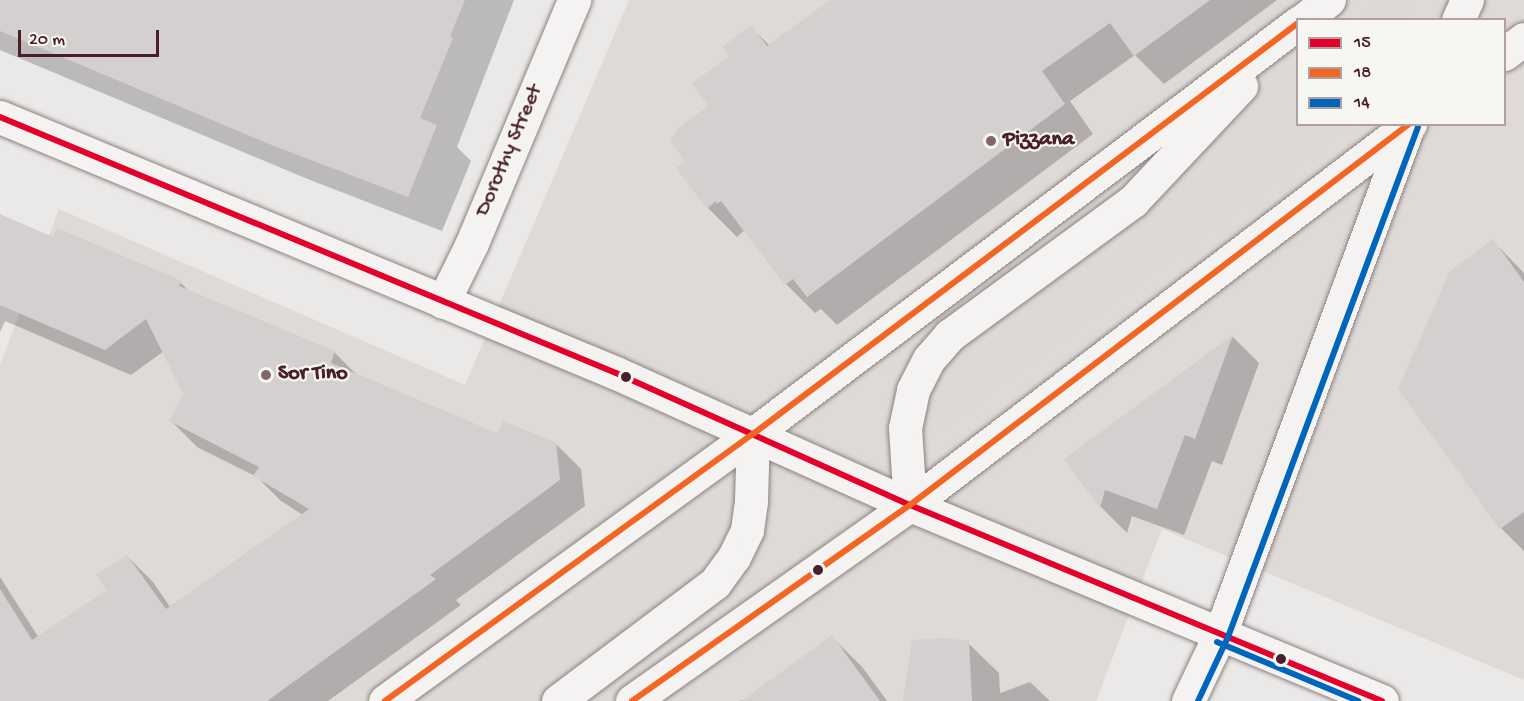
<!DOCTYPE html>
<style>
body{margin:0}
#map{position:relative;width:1524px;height:701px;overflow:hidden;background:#ebe9e7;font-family:"Gochi Hand",sans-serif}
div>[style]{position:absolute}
.built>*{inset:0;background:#dfd9d8}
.green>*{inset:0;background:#ded8d7}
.shadow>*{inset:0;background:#0003}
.building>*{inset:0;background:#d3d0cf}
.roads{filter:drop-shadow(0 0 2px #8b8283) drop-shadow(0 0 2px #8b8283)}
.minor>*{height:33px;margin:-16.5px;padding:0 16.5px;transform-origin:16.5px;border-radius:16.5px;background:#f4f3f1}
.major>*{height:33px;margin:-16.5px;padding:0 16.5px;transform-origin:16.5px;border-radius:16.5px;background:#f4f3f1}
.bus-1>*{height:6px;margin:-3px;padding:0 3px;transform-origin:3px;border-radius:3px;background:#e4002b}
.bus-2>*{height:6px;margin:-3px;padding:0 3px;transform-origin:3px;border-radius:3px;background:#f26522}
.bus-3>*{height:6px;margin:-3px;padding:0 3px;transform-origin:3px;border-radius:3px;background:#0065bd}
.dots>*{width:16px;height:16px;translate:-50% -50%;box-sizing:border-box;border:3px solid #f6f6f2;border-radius:50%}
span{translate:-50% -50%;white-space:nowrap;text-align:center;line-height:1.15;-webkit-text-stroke:4.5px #f6f6f2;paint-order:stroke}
.poi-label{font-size:22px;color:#4a1f2b;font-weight:700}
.left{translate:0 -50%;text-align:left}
.street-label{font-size:22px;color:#4a1f2b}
.legend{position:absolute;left:1296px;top:18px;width:210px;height:108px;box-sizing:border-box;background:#f6f6f2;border:2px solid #b1a0a2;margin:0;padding:8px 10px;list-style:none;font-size:18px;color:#4a1f2b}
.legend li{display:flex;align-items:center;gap:12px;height:30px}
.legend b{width:30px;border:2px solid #b1a0a2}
.scale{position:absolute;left:18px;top:30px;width:141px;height:27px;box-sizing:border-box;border:3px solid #4a1f2b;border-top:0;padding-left:8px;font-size:18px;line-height:21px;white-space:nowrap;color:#4a1f2b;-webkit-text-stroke:4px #f6f6f2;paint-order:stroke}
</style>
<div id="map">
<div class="built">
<i style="clip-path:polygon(evenodd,629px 0,1524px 0,1524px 680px,1162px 529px,1096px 701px,0 701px,0 365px,59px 209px,465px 385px,629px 0,1298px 20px,1504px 20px,1504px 124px,1298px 124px,1298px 20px)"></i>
</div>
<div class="green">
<i style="clip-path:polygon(1385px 0,1414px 0,1406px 19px,1359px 19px)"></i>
<i style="clip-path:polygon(1297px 65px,1298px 124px,1351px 125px,932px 435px,921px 429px,922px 408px,935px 375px,957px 349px,1160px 197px,1228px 120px)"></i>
<i style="clip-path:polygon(728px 492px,732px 498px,728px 522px,719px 548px,703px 568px,686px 584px,528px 701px,436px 701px,707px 499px,718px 493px)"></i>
</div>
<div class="shadow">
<i style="clip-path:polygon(0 0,514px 0,457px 147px,471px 161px,442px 231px,305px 178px,0 50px)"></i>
<i style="clip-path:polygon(832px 0,1277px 0,1164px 84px,1135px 55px,1070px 101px,1093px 134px,837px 325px,821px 309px,815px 313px,786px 284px,745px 230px,737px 237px,708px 208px,687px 161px,731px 57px,751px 27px,770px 46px)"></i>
<i style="clip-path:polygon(0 216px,54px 239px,58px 230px,181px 283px,191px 293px,334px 352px,358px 376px,498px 435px,555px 443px,581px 469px,585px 506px,456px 600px,461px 605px,328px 701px,0 701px,0 577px,39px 638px,109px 590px,127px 556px,153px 582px,170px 607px,303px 515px,281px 501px,257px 477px,197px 447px,171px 421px,184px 394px,164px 351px,131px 375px,5px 321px,0 332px)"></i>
<i style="clip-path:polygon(1493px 241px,1524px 273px,1524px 551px,1501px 528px,1399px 388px)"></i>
<i style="clip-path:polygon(1233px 337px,1259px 363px,1222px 465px,1212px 461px,1184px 535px,1132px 516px,1127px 533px,1101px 507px,1066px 459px)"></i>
<i style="clip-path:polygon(832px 637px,863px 668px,887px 701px,738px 701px,745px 700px)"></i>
<i style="clip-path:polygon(968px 643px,999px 673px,1000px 693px,1030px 682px,1050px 701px,904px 701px)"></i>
</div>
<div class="building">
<i style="clip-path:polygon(0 0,465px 0,450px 36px,453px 38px,420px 118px,437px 125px,408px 197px,269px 144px,0 31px)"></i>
<i style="clip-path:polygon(830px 0,1210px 0,1134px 56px,1110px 23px,1042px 71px,1065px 104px,807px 297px,793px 279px,785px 285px,721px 201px,717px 204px,716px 201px,707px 209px,676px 168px,685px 161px,670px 141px,680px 127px,708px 106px,692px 83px,729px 57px,722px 47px,751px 25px,767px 46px)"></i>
<i style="clip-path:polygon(0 214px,53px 237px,57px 228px,182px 281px,179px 286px,335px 351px,331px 363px,497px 433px,503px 421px,556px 442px,560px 480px,430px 575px,436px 579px,267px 701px,0 701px,0 589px,32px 640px,107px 590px,96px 575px,127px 555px,166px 609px,309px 509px,253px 476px,259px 467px,169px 421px,183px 394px,146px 319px,105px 350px,0 305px)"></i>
<i style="clip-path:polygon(1493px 239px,1524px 282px,1524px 512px,1500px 529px,1398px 389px,1450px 271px)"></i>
<i style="clip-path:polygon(1233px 335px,1195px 439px,1185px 435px,1157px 509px,1105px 490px,1100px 508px,1064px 459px)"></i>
<i style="clip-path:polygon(832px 635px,880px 701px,742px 701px)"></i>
<i style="clip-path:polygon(943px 638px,969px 641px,972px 701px,903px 701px,912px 640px)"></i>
</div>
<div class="roads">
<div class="minor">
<i style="left:1458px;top:20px;width:22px;rotate:-66deg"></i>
<i style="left:0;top:117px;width:667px;rotate:22.57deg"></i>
<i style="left:616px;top:373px;width:322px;rotate:24.2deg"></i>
<i style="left:910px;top:505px;width:511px;rotate:22.55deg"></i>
<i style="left:443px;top:302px;width:66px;rotate:-63.8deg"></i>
<i style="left:472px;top:243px;width:264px;rotate:-67.2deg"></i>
<i style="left:1188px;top:701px;width:74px;rotate:-64.5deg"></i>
<i style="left:1220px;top:634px;width:544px;rotate:-69.67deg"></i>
</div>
<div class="major">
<i style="left:1303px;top:20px;width:33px;rotate:-38deg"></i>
<i style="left:1504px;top:54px;width:25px;rotate:-37deg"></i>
<i style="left:910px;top:505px;width:77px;rotate:-93.7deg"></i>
<i style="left:905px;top:428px;width:39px;rotate:-78deg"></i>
<i style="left:913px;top:390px;width:35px;rotate:-63deg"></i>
<i style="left:929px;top:359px;width:32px;rotate:-49deg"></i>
<i style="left:950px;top:335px;width:227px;rotate:-36.2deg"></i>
<i style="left:1133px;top:201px;width:158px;rotate:-46.8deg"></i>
<i style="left:385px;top:701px;width:455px;rotate:-36deg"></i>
<i style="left:753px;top:434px;width:683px;rotate:-37.02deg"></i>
<i style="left:558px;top:701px;width:196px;rotate:-36.9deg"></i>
<i style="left:715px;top:583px;width:32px;rotate:-54deg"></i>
<i style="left:734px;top:557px;width:30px;rotate:-64deg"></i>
<i style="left:747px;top:530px;width:30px;rotate:-82deg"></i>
<i style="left:751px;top:500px;width:66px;rotate:-88.3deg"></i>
<i style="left:632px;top:701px;width:340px;rotate:-35.2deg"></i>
<i style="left:910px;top:505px;width:629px;rotate:-37.31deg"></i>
</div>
</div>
<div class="bus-1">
<i style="left:0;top:117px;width:667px;rotate:22.57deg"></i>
<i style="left:616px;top:373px;width:322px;rotate:24.2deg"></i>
<i style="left:910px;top:505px;width:511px;rotate:22.55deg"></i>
</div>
<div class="bus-2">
<i style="left:385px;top:701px;width:455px;rotate:-36deg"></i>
<i style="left:753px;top:434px;width:683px;rotate:-37.02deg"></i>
<i style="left:632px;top:701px;width:340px;rotate:-35.2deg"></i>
<i style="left:910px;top:505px;width:628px;rotate:-37.36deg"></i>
</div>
<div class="bus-3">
<i style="left:1217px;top:642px;width:153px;rotate:22.7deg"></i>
<i style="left:1198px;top:701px;width:71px;rotate:-64.9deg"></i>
<i style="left:1228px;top:637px;width:544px;rotate:-69.57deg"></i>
</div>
<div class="dots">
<i style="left:991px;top:141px;background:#82666d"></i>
<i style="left:266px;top:375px;background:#82666d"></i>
<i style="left:626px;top:377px;background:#4a1f2b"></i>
<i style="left:818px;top:570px;background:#4a1f2b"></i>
<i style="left:1281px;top:659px;background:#4a1f2b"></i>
</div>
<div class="poi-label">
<span class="left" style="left:1003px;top:141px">Pizzana</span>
<span class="left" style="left:278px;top:375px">Sor Tino</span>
</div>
<div class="street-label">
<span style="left:510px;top:151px;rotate:-67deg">Dorothy Street</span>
</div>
<ul class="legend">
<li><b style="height:8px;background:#e4002b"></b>15</li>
<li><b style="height:8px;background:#f26522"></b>18</li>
<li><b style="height:8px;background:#0065bd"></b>14</li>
</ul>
<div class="scale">20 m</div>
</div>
